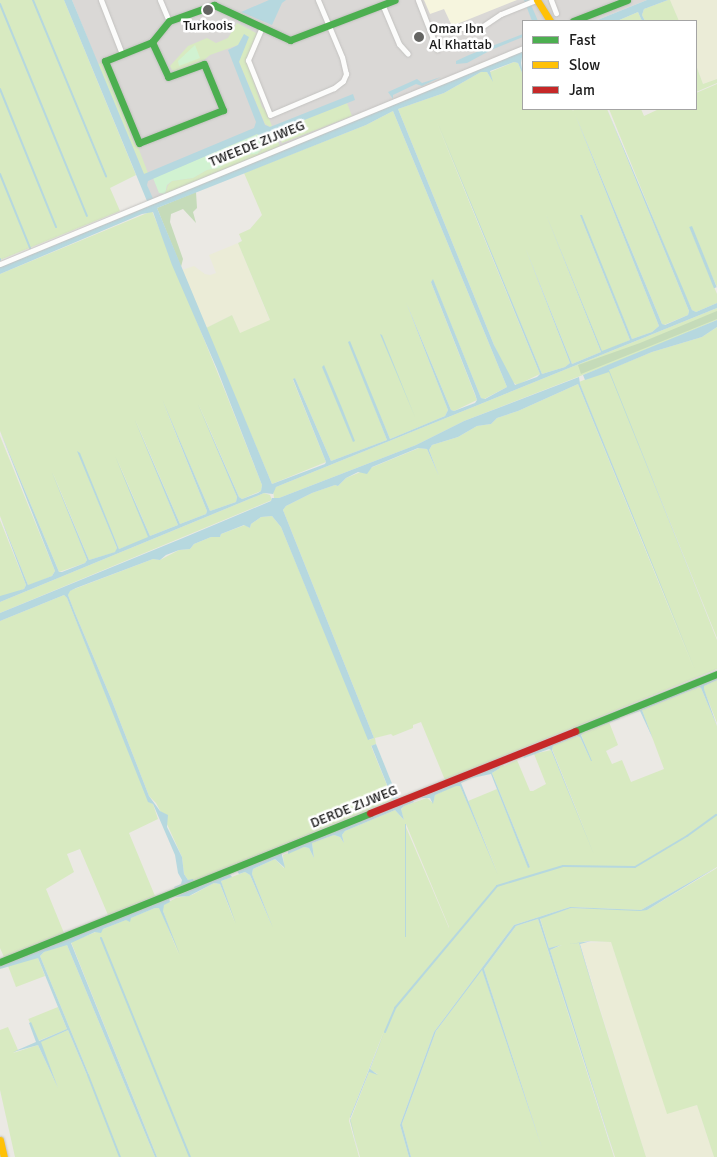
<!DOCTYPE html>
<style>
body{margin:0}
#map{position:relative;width:717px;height:1157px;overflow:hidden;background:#ebe9e4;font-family:Signika,sans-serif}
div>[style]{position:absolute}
.residential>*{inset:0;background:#dad8d6}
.education>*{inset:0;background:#f6f5de}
.farmland>*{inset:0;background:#ebecd7}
.grass>*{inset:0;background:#d8eac1;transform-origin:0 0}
.forest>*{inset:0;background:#c5dbb9}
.park>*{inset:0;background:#d1f2d1}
.water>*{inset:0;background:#b6d8df;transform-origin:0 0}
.stream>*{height:2px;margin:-1px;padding:0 1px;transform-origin:1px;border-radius:1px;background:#b6d8df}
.roads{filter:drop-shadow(0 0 1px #c3c2c0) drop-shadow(0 0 1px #c3c2c0)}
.street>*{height:5px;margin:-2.5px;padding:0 2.5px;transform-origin:2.5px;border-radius:2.5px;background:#fcfcfb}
.fast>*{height:7px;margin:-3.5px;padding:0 3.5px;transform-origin:3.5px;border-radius:3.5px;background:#4caf50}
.slow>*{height:7px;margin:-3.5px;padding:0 3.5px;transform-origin:3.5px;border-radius:3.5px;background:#ffc107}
.jam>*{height:7px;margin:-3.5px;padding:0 3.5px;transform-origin:3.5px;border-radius:3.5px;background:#c62828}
.dots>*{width:14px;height:14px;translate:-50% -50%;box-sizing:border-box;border:2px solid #fff;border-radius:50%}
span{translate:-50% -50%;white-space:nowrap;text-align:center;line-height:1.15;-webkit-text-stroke:5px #fff;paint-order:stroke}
.poi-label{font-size:14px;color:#1c1c1c}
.left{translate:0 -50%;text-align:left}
.street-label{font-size:14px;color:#1c1c1c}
.legend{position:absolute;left:522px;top:20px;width:175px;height:90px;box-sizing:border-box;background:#fff;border:1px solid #a4a4a4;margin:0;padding:6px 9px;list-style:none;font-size:15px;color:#1c1c1c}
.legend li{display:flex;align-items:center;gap:10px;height:25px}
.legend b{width:25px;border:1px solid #a4a4a4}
</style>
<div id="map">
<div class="residential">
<i style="clip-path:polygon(72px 0,647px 0,595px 21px,523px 21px,523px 51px,154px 203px)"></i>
</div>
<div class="education">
<i style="clip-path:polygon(424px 0,517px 0,452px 26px,444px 9px,430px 14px)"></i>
</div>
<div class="farmland">
<i style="clip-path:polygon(670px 0,717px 0,717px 79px,703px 84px,696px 65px,696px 21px,679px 21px)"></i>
<i style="clip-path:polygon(238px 243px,270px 321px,240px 334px,232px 315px,206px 328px,182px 270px,194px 266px,205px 274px,210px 275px,216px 273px,209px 255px)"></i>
<i style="clip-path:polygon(611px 942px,667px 1113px,697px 1105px,714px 1157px,646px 1157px,580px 943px)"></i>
</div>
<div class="grass">
<i style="clip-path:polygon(0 0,64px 0,136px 175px,110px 188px,120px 211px,0 260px)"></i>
<i style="clip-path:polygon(668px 0,670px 0,679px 21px,645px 21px,642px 15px,644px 9px)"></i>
<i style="clip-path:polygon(638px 12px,642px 21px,617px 21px)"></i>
<i style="clip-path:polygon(237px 23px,258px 34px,247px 61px,262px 107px,266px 111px,272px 126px,270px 127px,265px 124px,239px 62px,238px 45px,210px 55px,204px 60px,177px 71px,172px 70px,170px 66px,188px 46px,207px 38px,216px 43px,228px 38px)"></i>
<i style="clip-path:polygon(103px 62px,128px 122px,127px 125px,135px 145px,138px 147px,148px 173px,144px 174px,98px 64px)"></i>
<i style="clip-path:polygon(514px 62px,518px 63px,523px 75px,523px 109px,572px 109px,573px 111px,574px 109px,607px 109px,689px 311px,688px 315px,664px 325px,662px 324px,575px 114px,659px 326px,652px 332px,632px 339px,580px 215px,630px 340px,602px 352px,545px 212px,601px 352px,572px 364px,525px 247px,570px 363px,565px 367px,542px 374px,436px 121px,540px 374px,517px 385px,511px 381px,494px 345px,398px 109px,444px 93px,481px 72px,487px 72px,492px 80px,490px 72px)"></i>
<i style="clip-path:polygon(696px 65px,703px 84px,717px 79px,717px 83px,696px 92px)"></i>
<i style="clip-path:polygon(717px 84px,717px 287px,690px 228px,717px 294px,717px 303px,696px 312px,692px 310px,679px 282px,609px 109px,641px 109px,644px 116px,659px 109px,696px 109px,696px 93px)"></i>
<i style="left:347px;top:103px;width:14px;height:75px;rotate:69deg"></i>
<i style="clip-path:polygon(393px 111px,507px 387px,484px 399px,481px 398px,433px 280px,431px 282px,477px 400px,454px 411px,451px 410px,406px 302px,448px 410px,445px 416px,390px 439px,349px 342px,387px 440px,331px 461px,295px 378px,293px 380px,326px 462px,272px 484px,206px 328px,232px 315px,240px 333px,270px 320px,238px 243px,242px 241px,239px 234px,250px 229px,262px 215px,244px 173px,366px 125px)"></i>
<i style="clip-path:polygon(275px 135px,280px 146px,165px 194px,168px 185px,172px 181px,193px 178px,207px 170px,219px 168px,239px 154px,249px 155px,260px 152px)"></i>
<i style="clip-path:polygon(152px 211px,225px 391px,262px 485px,261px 491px,242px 499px,239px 497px,198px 403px,237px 497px,236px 502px,210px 511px,163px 402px,207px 511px,206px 514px,180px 524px,135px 419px,178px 525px,150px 536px,117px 459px,149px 538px,119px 549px,78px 452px,117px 548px,116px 552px,89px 560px,52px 471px,87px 560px,85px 563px,59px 572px,0 431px,0 274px)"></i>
<i style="clip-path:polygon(717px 308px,717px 320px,637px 354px,464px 421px,416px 445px,279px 498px,274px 498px,273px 490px,276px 487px)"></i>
<i style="clip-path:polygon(717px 327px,717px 638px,623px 406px,717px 640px,717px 669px,445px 780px,421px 722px,413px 725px,413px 728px,393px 736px,391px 734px,375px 738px,376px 744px,371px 746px,393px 800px,194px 881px,188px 880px,184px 874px,182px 857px,166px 822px,156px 803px,149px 796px,112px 701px,75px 613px,68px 595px,69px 591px,153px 559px,160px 560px,179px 550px,190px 549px,194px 544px,211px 537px,220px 537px,221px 534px,245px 525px,250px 528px,251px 524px,261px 517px,272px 516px,281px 527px,369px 740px,374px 738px,283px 510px,286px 506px,312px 493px,335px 485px,338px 486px,346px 478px,419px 448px,427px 449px,439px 476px,429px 450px,432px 445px,458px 437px,477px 426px,491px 424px,497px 418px,518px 411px,578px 384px,695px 672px,579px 382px,652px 352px,702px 337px)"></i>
<i style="clip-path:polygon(0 436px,55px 571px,52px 576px,31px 585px,28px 585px,0 516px)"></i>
<i style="clip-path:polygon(264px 493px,270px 495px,272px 500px,0 613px,0 602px)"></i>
<i style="clip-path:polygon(0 520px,26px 585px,24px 589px,3px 597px,0 596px)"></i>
<i style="clip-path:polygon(64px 595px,67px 598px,149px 802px,153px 804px,158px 819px,129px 833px,155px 896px,108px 915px,80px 849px,67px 854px,74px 872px,46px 889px,64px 933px,4px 957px,0 948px,0 621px)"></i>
<i style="clip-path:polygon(717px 680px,717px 723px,704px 690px,704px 686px)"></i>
<i style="clip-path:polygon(evenodd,699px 687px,701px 688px,717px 726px,717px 867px,641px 910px,570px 907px,514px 925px,434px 1032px,400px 1125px,409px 1157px,360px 1157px,350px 1121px,369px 1072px,378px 1074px,370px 1070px,384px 1031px,350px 1117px,349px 1121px,359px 1157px,157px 1157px,71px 942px,155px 908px,160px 908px,179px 955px,163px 911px,163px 905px,176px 898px,192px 895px,214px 883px,220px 884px,235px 923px,221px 881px,245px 872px,250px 875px,272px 926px,252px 874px,253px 869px,275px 859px,284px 868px,283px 855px,304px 847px,309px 848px,314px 858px,312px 843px,334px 835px,340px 837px,344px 843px,342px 835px,345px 831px,395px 810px,404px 820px,401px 810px,404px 806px,427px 798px,433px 803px,435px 795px,456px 785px,460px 786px,498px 874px,468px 801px,497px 789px,528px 867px,530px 867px,492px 773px,500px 768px,498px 765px,517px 756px,503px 764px,504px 766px,517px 760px,530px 791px,533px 791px,546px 784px,534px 754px,551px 750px,587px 836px,552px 749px,553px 746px,577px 736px,580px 737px,591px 761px,581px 734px,609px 722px,618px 745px,606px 751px,612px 764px,622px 760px,631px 782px,664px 769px,642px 710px,699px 687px,406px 824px,449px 927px,449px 928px,405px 825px,406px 824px)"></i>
<i style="clip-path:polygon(717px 868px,717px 1157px,714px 1157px,697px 1105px,667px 1114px,611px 942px,587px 941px,570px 945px,579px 943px,646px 1157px,615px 1157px,550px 950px,562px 945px,549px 948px,540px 918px,571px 908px,647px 910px)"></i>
<i style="clip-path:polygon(538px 919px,614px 1157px,411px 1157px,402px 1124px,436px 1031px,482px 969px,542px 1148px,484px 969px,516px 926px)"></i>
<i style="clip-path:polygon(65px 944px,67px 945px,155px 1157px,15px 1157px,0 1090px,0 1030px,8px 1027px,18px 1050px,13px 1053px,38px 1045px,58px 1088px,40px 1042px,68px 1030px,87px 1075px,89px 1075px,40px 956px,44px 952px)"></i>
<i style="clip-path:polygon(34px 957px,38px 958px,45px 976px,16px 987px,8px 966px)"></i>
<i style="left:58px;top:1007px;width:24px;height:32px;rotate:68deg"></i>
</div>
<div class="forest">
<i style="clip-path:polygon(196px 192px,197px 208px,193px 212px,196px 223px,183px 209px,171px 214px,170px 222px,183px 259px,181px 267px,157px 208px)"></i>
<i style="clip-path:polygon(717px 311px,717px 319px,581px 374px,578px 365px,640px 343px)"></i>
</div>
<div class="park">
<i style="clip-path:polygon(195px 45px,200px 58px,179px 66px,178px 61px)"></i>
<i style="clip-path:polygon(274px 132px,275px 135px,257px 154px,236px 155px,219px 168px,207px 170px,193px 178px,172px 181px,167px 185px,165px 194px,159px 193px,153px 178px,257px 134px,261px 136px)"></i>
</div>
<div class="water">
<i style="clip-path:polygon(evenodd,64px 0,72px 0,144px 174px,254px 128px,256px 122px,228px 50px,238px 45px,244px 34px,249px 37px,239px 62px,265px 125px,270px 127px,353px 94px,355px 100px,274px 132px,261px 136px,257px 134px,148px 181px,147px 185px,155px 203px,523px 51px,521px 63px,523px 75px,518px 63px,514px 62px,490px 71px,493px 82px,487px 72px,481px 72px,444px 93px,398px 109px,494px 345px,515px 385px,537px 377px,540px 374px,437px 121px,542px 374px,565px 367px,570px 363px,525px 247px,572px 364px,601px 352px,545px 212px,602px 351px,630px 340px,580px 215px,582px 215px,632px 339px,652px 332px,659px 326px,575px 114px,662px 324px,665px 325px,688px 315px,689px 311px,607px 109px,692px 310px,696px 312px,717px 303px,717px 308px,276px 487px,273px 494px,264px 493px,0 602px,0 596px,24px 589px,26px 585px,0 516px,28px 585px,52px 576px,55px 571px,0 431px,59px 572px,62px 572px,85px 563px,87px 560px,51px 470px,89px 560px,115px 552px,117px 548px,77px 451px,80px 453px,119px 549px,148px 537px,115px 456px,150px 536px,178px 525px,134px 418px,180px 524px,206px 514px,207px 511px,162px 399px,210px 511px,236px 502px,237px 497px,197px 402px,239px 497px,242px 499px,258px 493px,261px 491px,262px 485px,217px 369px,172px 265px,153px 212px,142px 214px,0 274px,0 267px,149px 206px,64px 0,393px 111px,507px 387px,485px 399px,481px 398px,433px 279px,431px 282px,475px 394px,477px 400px,475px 403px,454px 411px,451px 410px,406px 302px,448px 410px,445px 416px,390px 439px,350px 341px,348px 342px,387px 440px,331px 461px,295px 378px,293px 379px,326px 462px,325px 464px,272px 484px,157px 208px,366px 125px,393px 111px)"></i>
<i style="clip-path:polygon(269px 0,286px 0,282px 3px,272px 25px,241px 12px)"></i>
<i style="clip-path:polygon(524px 0,529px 0,538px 21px,532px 21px)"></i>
<i style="clip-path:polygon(647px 0,668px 0,644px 9px,642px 15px,645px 21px,642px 21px,638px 12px,617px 21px,595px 21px)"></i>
<i style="clip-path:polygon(523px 34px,523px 37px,491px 50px,467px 63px,456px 64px,456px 61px,469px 55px)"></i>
<i style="clip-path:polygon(441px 77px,422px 86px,416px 84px,393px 95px,393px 99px,388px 92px,417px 79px,422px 83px)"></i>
<i style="left:692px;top:226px;width:66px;height:3px;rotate:68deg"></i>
<i style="clip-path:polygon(717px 320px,717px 327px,702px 337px,652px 352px,609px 370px,717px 640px,609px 372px,585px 380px,583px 375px)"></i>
<i style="clip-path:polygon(380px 334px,382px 335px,415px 417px)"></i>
<i style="clip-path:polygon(324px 365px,342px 408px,355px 441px,353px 442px,322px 367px)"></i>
<i style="clip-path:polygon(579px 377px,580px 384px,696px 672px,578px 384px,518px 411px,497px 418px,491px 424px,477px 426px,458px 437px,432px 445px,429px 450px,439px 476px,427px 449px,418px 448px,372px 467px,367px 474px,358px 472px,346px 478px,338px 486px,335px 485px,312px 493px,286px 506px,283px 510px,374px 738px,368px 740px,281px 527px,272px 516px,261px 517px,251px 524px,250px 528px,244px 525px,221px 534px,220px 537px,211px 537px,194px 544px,190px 549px,179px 550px,166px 555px,160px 560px,153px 559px,76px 588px,70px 591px,68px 595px,75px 613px,112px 701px,149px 796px,160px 811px,168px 815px,167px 827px,182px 857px,184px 874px,188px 880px,193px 879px,194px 881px,175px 889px,174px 887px,181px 884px,182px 880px,178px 873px,175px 855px,153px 804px,148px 802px,67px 598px,64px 595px,0 621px,0 613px,183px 538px,271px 501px,272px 498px,279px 498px,416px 445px,464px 421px)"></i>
<i style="clip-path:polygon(717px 677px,717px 680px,704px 686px,704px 689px,717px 726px,701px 688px,699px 687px,642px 710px,653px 739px,640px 711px,625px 716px)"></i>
<i style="clip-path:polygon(585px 731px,581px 735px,592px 761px,591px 761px,580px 737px,577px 736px,553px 746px,552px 750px,595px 857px,551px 750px,549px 749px,524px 758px,522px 755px)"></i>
<i style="left:376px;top:744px;width:58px;height:5px;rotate:68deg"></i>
<i style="clip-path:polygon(499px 765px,500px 768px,492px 773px,530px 867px,528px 868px,491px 774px,472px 778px,461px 783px,498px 875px,460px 786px,456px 786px,435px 795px,433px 804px,430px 798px,420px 798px)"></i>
<i style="clip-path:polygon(413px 800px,414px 802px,404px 806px,401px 809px,404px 820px,395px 810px,345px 831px,342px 835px,344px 843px,340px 837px,334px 835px,312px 843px,314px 858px,309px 848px,304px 847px,288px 854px,288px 850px)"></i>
<i style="left:405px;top:824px;width:1px;height:113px"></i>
<i style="clip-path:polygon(281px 851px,285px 868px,275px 859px,253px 869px,252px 874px,273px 928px,250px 875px,245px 872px,239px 874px,237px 871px)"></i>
<i style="clip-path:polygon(717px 867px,647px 910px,640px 911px,571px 908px,540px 919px,549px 948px,561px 945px,550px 950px,615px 1157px,538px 919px,516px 926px,484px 969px,542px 1148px,482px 970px,436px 1031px,402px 1124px,411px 1157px,409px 1157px,400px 1125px,434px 1032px,514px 925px,570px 907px,641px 910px)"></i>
<i style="clip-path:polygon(229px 873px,232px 877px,221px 881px,236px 924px,220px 884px,214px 883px,189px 896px,175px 897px)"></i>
<i style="clip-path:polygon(169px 898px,170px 902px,164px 905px,163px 911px,180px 955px,159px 908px,155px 908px,131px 918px,130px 922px,126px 920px,103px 929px,101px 933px,95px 932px,71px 943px,157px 1157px,155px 1157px,67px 945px,44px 952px,40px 956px,89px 1075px,87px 1075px,68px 1030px,41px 1042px,58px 1088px,38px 1045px,13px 1052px,36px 1042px,29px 1023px,31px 1022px,39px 1041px,67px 1029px,38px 958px,0 969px,0 966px)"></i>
<i style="clip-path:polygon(591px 941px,580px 944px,599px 1009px,579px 943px,569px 944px)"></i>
<i style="clip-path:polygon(385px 1030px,370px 1069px,378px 1075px,369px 1072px,350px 1119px,359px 1157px,350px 1117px)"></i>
</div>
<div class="stream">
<i style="left:33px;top:0;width:191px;rotate:67.5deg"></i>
<i style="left:0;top:4px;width:229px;rotate:67.7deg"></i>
<i style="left:0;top:89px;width:149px;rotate:67.9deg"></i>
<i style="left:0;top:174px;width:80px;rotate:67.9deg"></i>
<i style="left:0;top:259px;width:1px;rotate:90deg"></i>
<i style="left:586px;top:730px;width:35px;rotate:-20deg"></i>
<i style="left:101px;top:938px;width:236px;rotate:67.9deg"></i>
<i style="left:385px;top:1032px;width:26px;rotate:-67deg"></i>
<i style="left:395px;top:1008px;width:159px;rotate:-50.1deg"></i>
<i style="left:497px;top:886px;width:69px;rotate:-16.9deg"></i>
<i style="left:563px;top:866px;width:72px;rotate:0.8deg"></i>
<i style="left:635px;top:867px;width:61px;rotate:-30.8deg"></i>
<i style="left:687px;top:836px;width:36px;rotate:-36deg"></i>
<i style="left:88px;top:1075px;width:88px;rotate:68.7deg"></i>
</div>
<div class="roads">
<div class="street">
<i style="left:101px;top:0;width:58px;rotate:68.7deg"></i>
<i style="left:160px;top:0;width:23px;rotate:67deg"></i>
<i style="left:418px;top:0;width:53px;rotate:68.8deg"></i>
<i style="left:551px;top:0;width:14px;rotate:69deg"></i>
<i style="left:383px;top:6px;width:41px;rotate:67.2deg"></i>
<i style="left:399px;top:44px;width:13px;rotate:48deg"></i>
<i style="left:262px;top:27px;width:36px;rotate:113deg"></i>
<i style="left:248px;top:60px;width:59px;rotate:68.2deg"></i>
<i style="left:270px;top:115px;width:69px;rotate:-22.9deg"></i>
<i style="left:334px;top:88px;width:11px;rotate:-38deg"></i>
<i style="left:343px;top:81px;width:8px;rotate:-67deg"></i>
<i style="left:346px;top:74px;width:17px;rotate:-103deg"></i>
<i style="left:342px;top:57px;width:62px;rotate:-112.8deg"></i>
<i style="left:462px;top:28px;width:10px;rotate:11deg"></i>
<i style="left:472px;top:30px;width:8px;rotate:-14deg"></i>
<i style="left:480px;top:28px;width:25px;rotate:-34deg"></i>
<i style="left:501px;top:14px;width:37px;rotate:-22deg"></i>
<i style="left:0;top:264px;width:566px;rotate:-22.44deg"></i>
</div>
<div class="fast">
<i style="left:573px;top:21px;width:58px;rotate:-21.3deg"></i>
<i style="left:152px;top:42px;width:38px;rotate:65deg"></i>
<i style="left:168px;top:77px;width:38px;rotate:-20deg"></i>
<i style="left:204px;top:64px;width:50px;rotate:67.6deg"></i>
<i style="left:223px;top:110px;width:90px;rotate:158.6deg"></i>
<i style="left:139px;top:143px;width:89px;rotate:-112.5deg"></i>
<i style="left:105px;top:61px;width:51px;rotate:-22deg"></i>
<i style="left:152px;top:42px;width:27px;rotate:-51deg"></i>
<i style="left:169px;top:21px;width:48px;rotate:-19.6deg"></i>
<i style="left:214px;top:5px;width:84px;rotate:24.7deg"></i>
<i style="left:290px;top:40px;width:112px;rotate:-20.9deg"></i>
<i style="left:575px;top:731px;width:153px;rotate:-21.9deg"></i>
<i style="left:0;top:962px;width:399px;rotate:-21.9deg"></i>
</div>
<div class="slow">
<i style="left:537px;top:0;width:25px;rotate:58deg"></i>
<i style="left:0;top:1140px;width:17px;rotate:77deg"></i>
</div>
<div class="jam">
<i style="left:370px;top:813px;width:221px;rotate:-21.8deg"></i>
</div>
</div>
<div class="dots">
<i style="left:208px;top:10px;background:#646462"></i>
<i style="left:419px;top:37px;background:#646462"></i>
</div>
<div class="poi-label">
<span style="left:208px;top:26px">Turkoois</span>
<span class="left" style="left:429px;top:37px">Omar Ibn<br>Al Khattab</span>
</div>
<div class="street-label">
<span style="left:257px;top:144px;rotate:-22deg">TWEEDE ZIJWEG</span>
<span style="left:354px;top:807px;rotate:-22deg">DERDE ZIJWEG</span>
</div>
<ul class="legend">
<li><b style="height:6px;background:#4caf50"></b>Fast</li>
<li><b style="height:6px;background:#ffc107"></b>Slow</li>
<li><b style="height:6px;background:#c62828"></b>Jam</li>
</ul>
</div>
